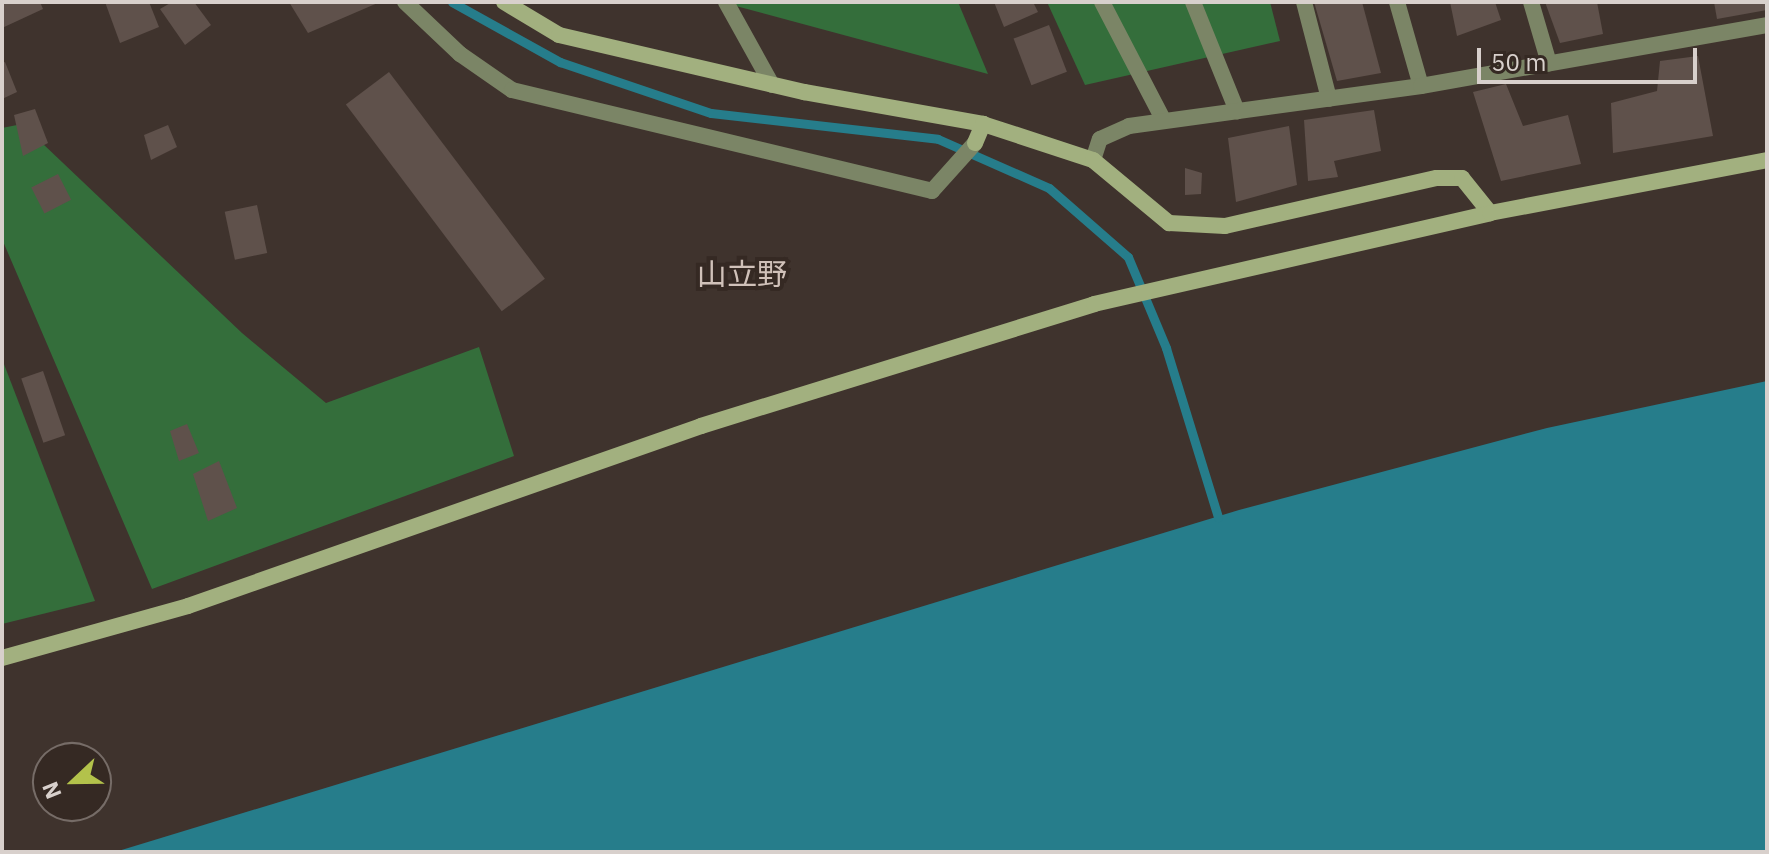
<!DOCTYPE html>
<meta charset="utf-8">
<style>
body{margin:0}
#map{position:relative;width:1769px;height:854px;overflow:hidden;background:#3f332d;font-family:"IBM Plex Sans","Noto Sans JP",sans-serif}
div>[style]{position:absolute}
.green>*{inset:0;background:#346e3b}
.water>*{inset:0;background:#267d8b}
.stream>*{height:9px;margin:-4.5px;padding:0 4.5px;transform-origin:4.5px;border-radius:4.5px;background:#267d8b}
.building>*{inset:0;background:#5f514b;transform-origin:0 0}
.street>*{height:16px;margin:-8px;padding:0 8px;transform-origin:8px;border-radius:8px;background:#7b8566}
.secondary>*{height:16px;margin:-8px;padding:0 8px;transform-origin:8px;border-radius:8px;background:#a2b07f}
span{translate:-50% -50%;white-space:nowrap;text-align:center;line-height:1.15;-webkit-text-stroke:8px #352923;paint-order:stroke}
.quarter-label{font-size:30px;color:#d0c1b9}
.frame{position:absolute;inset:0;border:4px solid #d8d0cc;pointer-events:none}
.north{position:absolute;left:32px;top:742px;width:80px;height:80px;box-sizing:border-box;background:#352923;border:2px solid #766c67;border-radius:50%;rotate:248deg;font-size:22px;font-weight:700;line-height:32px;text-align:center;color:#d8d0cc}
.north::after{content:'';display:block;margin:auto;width:28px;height:36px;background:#b3c24b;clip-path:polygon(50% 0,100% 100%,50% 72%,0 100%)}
.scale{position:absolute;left:1477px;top:48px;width:220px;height:36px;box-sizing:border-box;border:4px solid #d8d0cc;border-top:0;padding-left:10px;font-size:24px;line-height:28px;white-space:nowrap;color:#d8d0cc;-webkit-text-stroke:6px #352923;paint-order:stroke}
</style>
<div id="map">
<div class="green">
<i style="clip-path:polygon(721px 2px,958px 2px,988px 74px)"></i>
<i style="clip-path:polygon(1047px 2px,1270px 2px,1280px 41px,1085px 85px)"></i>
<i style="clip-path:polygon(22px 124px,242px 333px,326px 403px,479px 347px,514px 456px,152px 589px,2px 239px,2px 128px)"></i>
<i style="clip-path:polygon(2px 359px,95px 601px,2px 624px)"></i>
</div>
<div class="water">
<i style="clip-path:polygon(1767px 381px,1767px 852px,115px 852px,1239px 510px,1547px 428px)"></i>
</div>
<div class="stream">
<i style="left:452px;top:2px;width:124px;rotate:29.1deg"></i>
<i style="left:560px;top:62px;width:159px;rotate:18.7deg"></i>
<i style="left:711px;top:113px;width:228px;rotate:6.5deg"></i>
<i style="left:938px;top:139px;width:121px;rotate:23.8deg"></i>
<i style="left:1049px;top:188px;width:105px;rotate:41.1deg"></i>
<i style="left:1128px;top:257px;width:99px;rotate:67.3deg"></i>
<i style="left:1166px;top:348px;width:177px;rotate:72.9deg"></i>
</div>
<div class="building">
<i style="clip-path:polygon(2px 2px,40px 2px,43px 9px,2px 28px)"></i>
<i style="clip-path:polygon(105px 2px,149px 2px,159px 27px,120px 43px)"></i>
<i style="clip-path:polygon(172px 2px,194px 2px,211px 25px,185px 45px,160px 9px)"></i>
<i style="clip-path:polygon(289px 2px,380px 2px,308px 33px)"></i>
<i style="clip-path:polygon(994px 2px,1033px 2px,1038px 12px,1004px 27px)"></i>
<i style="clip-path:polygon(1314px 2px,1362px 2px,1381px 73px,1337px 81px)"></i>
<i style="clip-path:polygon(1450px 2px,1495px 2px,1501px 20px,1457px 36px)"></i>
<i style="clip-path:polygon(1545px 2px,1597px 2px,1603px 34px,1560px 43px)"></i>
<i style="clip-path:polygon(1714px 2px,1767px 2px,1767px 10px,1717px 19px)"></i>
<i style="left:1049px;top:25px;width:50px;height:38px;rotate:69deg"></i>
<i style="clip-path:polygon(1698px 56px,1713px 136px,1613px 153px,1611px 103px,1657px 91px,1660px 61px)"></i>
<i style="clip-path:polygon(5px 62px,17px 92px,2px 99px,2px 63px)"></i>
<i style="left:389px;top:72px;width:259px;height:54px;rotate:53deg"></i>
<i style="clip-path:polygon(1506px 84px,1523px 126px,1568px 115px,1581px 164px,1501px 181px,1473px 92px)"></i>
<i style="clip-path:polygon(35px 109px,48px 143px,23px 156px,14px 115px)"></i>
<i style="clip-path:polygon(1374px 110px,1381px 151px,1334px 161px,1338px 177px,1308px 181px,1304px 120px)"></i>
<i style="clip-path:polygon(168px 125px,177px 147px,151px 160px,144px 135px)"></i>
<i style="clip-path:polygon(1289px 126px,1297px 185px,1236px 202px,1228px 138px)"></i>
<i style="clip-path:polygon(1185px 168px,1202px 173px,1201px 194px,1185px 195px)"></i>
<i style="left:58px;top:174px;width:29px;height:30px;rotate:63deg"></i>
<i style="left:257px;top:205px;width:49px;height:33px;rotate:78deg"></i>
<i style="left:43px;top:371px;width:68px;height:23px;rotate:71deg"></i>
<i style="clip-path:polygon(187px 424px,199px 453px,179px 461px,170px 431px)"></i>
<i style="clip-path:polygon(219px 461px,237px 508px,208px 521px,193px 474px)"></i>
</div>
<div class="street">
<i style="left:405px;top:2px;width:76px;rotate:43.4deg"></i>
<i style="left:460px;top:54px;width:63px;rotate:34.7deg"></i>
<i style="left:512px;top:90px;width:432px;rotate:13.5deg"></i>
<i style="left:932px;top:191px;width:64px;rotate:-48.1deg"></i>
<i style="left:726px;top:2px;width:95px;rotate:61deg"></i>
<i style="left:1102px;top:2px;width:134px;rotate:62.5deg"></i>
<i style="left:1193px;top:2px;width:118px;rotate:68deg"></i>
<i style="left:1304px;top:2px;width:100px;rotate:75.5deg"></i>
<i style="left:1397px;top:2px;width:87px;rotate:74.1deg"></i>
<i style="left:1531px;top:2px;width:64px;rotate:73.6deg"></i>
<i style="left:1093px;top:160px;width:22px;rotate:-72deg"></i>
<i style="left:1100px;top:139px;width:32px;rotate:-24deg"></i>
<i style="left:1129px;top:126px;width:295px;rotate:-7.8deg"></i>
<i style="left:1421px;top:86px;width:351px;rotate:-10deg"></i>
</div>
<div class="secondary">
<i style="left:504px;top:2px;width:64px;rotate:31deg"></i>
<i style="left:559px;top:35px;width:252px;rotate:13.1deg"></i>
<i style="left:804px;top:92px;width:182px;rotate:10.1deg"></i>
<i style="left:983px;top:124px;width:116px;rotate:18.1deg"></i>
<i style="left:1093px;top:160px;width:99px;rotate:39.7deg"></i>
<i style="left:1169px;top:223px;width:56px;rotate:3.1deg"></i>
<i style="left:1225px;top:226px;width:217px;rotate:-12.8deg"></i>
<i style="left:1437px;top:178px;width:25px"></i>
<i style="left:1462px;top:178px;width:45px;rotate:51.3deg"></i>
<i style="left:975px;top:143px;width:21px;rotate:-67deg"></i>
<i style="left:2px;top:658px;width:193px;rotate:-15.6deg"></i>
<i style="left:188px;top:606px;width:544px;rotate:-19.33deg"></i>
<i style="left:701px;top:426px;width:412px;rotate:-17.2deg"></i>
<i style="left:1094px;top:304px;width:406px;rotate:-12.9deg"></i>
<i style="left:1490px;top:213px;width:282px;rotate:-10.8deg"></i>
</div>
<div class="quarter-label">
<span style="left:742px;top:274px">山立野</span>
</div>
<div class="frame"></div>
<div class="north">N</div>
<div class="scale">50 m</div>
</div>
